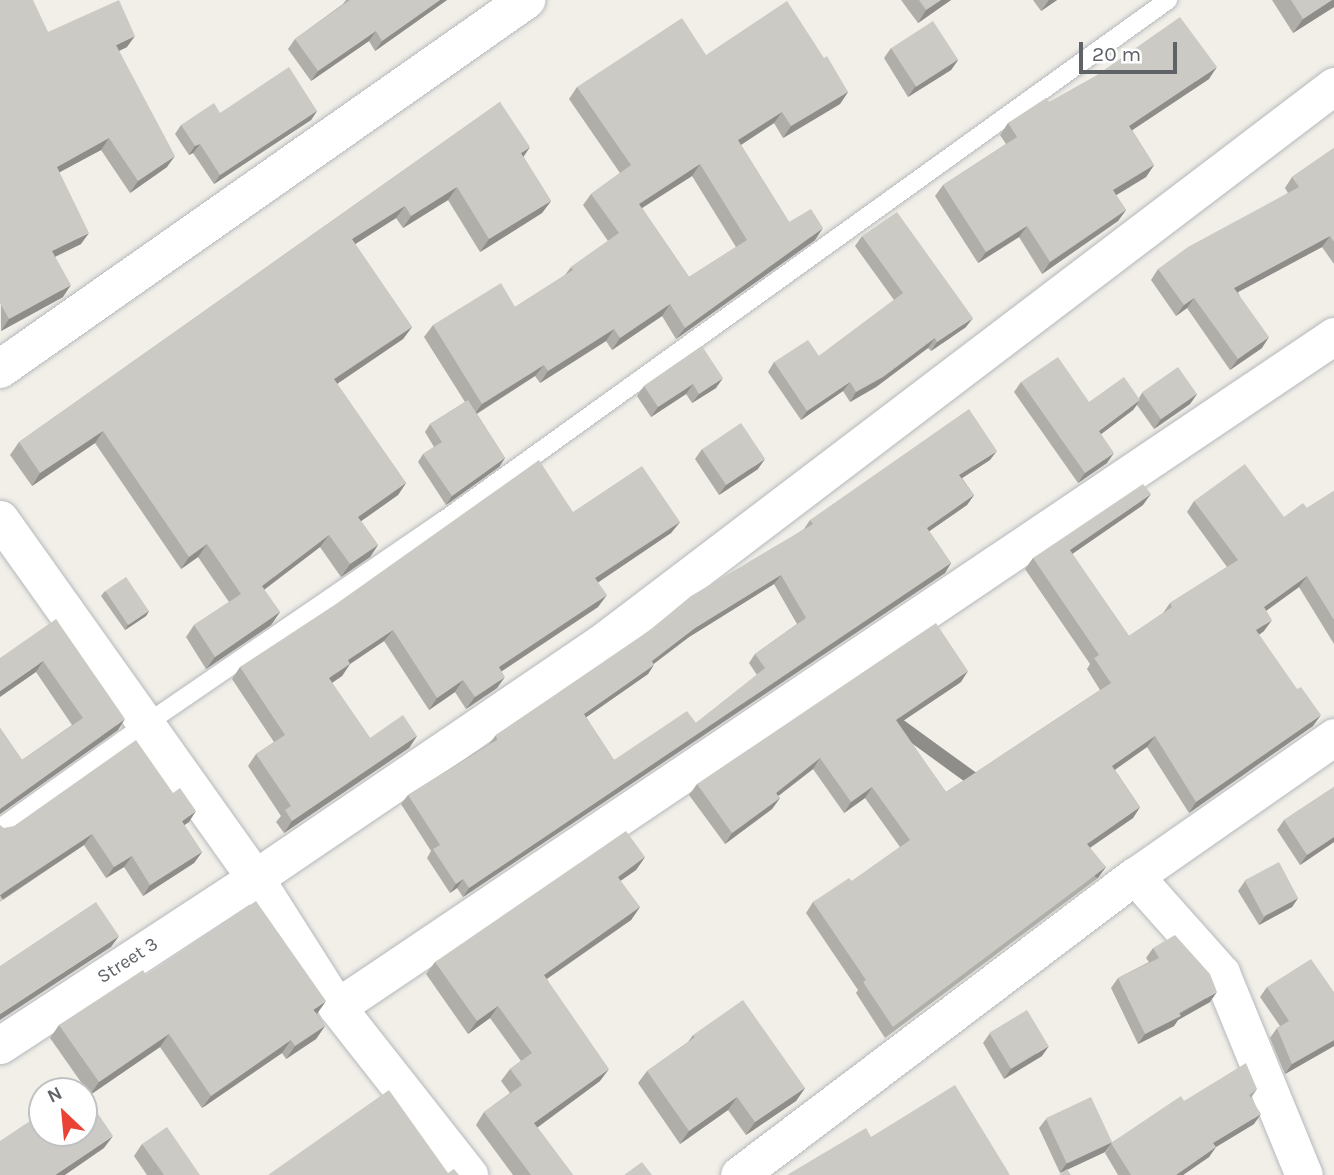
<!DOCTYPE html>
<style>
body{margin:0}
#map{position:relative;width:1334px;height:1175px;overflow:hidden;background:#f1efe8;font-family:Karla,sans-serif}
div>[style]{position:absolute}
.roads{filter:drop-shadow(0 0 2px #b5b8bc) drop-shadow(0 0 2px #b5b8bc)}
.service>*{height:18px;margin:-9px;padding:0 9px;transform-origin:9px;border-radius:9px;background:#fff}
.minor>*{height:37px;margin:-18.5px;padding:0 18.5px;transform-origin:18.5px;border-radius:18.5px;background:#fff}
.secondary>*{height:38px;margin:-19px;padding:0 19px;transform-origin:19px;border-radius:19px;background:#fff}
.wall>*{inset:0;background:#afaea9}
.shaded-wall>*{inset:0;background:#8f8d8a;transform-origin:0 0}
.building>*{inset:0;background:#cccac5;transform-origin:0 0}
span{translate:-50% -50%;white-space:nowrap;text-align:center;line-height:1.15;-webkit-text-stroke:7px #fff;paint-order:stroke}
.street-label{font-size:19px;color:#5f6368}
.north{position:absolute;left:28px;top:1077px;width:70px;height:70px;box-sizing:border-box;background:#fff;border:2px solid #bfc1c3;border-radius:50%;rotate:334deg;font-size:19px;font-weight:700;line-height:28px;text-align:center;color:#5f6368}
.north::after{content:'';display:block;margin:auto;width:24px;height:32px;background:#ea4335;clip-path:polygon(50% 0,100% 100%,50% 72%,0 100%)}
.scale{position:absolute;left:1079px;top:42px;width:98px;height:32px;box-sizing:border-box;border:4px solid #5f6368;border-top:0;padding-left:9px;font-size:21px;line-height:24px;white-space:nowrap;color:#5f6368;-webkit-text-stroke:5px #fff;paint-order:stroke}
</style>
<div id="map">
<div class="roads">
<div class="service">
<i style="left:0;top:828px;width:179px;rotate:-35.5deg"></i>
<i style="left:146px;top:724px;width:360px;rotate:-34.4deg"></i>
<i style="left:443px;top:521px;width:893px;rotate:-35.7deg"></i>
</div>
<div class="minor">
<i style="left:0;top:519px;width:440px;rotate:54.6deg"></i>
<i style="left:255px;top:878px;width:153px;rotate:57.6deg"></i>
<i style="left:337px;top:1007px;width:214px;rotate:51.8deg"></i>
<i style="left:1135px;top:876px;width:130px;rotate:48.4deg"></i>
<i style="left:1221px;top:973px;width:218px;rotate:67.7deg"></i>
<i style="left:337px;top:1007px;width:1202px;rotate:-33.94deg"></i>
<i style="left:0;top:1045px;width:305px;rotate:-33.2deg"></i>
<i style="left:255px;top:878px;width:418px;rotate:-34.2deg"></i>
<i style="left:601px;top:643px;width:921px;rotate:-37.23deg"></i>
<i style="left:739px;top:1175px;width:496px;rotate:-37.1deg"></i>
<i style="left:1135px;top:876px;width:243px;rotate:-34.9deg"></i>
</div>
<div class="secondary">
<i style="left:0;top:369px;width:643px;rotate:-35.05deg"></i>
</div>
</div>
<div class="wall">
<i style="clip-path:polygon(0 0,48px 32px,127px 47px,119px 51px,167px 167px,130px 193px,101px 150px,59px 172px,81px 244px,55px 257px,63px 297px,1px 331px)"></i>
<i style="clip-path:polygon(346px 0,447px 0,375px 51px,369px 41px,311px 81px,288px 49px,295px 39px,343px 4px)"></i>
<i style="clip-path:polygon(901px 0,951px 0,918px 23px)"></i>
<i style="clip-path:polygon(1033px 0,1057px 0,1041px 11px)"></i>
<i style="clip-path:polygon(1272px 0,1334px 0,1334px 7px,1293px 33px)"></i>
<i style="clip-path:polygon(891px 48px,958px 60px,951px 70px,908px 97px,884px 58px)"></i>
<i style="clip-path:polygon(evenodd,706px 55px,824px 58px,848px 92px,840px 104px,783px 138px,774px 123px,741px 145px,789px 222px,815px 240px,676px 339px,662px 316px,612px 350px,606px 341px,540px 383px,535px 376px,477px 414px,505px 458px,499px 467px,446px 505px,418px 462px,423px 454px,434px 447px,425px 432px,430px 424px,465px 402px,424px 337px,433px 325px,515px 307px,565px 275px,571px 267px,608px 241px,583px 205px,591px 194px,620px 173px,569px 99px,577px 87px,706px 55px,692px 176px,736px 247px,689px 277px,642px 208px,692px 176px)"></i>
<i style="clip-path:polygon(1209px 79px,1132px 130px,1154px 165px,1146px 177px,1116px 195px,1126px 210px,1118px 221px,1042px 274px,1019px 237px,978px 263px,935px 196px,943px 185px,1006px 144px,1000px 135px,1008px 123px,1049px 102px)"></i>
<i style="clip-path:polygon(500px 102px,523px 156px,551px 201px,542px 213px,480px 252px,448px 200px,403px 228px,396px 218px,355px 244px,412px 327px,403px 339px,337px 384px,406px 483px,398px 495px,361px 521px,378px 545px,370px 557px,341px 577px,320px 547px,264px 590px,280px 612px,271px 625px,206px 669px,186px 637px,194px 625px,229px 602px,198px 557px,181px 569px,95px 443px,32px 486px,10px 455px,19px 442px)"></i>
<i style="clip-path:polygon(317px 111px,311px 120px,214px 184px,193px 153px,189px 155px,175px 134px,181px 125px,220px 113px)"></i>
<i style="clip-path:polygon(1334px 148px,1334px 264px,1322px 247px,1238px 292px,1262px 348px,1230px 370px,1187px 308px,1176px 316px,1151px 280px,1158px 269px,1288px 193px,1285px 188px,1292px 177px)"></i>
<i style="clip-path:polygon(862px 236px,966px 327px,931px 351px,928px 348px,876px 387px,850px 402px,843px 391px,801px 420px,768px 372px,774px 362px,819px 356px,894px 300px,855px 246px)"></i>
<i style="clip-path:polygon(702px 346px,716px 388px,692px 403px,686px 394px,651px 417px,637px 396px,644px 386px)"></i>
<i style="clip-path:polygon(1021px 382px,1089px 402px,1139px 398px,1142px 393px,1197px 394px,1190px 404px,1154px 429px,1137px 405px,1133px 410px,1101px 434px,1107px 463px,1078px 483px,1014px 392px)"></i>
<i style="clip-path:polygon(702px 449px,758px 469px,719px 495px,695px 459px)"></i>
<i style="clip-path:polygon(evenodd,990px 460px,962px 478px,974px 495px,967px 505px,929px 531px,951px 563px,945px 573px,463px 897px,457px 888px,450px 893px,427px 858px,431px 851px,401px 804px,408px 795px,489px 744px,496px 735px,804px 529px,810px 520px,990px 460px,774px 584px,797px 624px,755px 654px,749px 663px,757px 675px,696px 723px,614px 760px,586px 717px,648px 674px,654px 664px,689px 637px,774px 584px)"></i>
<i style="clip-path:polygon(1334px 491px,1334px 644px,1299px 587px,1266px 611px,1264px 631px,1259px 635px,1313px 726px,1189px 813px,1147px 747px,1115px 770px,1140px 807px,1133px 818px,1090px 848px,1098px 878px,885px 1038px,856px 993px,858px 990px,806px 913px,813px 902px,852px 881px,900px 847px,865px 798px,844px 813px,813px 769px,778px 796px,780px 798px,772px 809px,725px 844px,689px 795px,697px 784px,961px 682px,898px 724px,946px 792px,1100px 690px,1087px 669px,1090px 664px,1025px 569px,1033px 558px,1143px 505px,1072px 554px,1129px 636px,1163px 613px,1170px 603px,1227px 567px,1187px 512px,1194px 501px,1284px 517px,1307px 508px)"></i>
<i style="clip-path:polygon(573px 512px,680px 522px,671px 533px,598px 582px,598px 607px,502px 671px,497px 688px,466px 709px,455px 692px,429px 710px,384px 641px,350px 664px,342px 676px,332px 683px,370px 738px,417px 736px,409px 748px,284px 833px,276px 822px,281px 816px,248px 766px,256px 754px,274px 742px,232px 679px,240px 667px)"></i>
<i style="clip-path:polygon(105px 591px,149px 611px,146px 616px,125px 630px,101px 596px)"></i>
<i style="clip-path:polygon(56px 619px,118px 730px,0 814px,0 728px,22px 760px,72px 725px,36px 672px)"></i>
<i style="clip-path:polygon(1334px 787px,1334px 842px,1300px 865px,1277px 830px,1284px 820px)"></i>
<i style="clip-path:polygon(189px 822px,184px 825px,202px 852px,194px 863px,143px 896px,124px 867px,106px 878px,84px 845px,3px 900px,4px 828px)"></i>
<i style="clip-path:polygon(645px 857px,636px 870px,620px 881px,640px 907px,631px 920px,547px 979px,600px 1081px,537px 1127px,573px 1175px,513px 1175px,476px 1125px,484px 1112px,510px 1093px,501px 1081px,510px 1069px,521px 1061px,490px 1018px,468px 1034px,426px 974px,435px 962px)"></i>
<i style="clip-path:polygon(1245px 881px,1298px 898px,1292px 907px,1259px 925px,1238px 891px)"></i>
<i style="clip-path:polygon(1153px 948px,1210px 1002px,1178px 1020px,1174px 1026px,1138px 1044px,1111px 988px,1118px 978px,1149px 962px,1146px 958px)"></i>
<i style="clip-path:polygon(146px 975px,317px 1014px,325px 1026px,316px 1039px,286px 1059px,282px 1053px,202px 1108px,160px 1047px,90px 1095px,50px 1038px,59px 1025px)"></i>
<i style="clip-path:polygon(1267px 987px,1334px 1046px,1285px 1074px,1270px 1038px,1277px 1028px,1280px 1026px,1260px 997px)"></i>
<i style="clip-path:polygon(990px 1033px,1042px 1056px,1004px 1079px,983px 1043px)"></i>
<i style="clip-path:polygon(693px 1035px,805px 1088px,796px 1101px,746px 1135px,728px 1110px,680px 1144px,638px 1083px,647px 1071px,688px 1042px)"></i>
<i style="clip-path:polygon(1257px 1089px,1251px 1098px,1254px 1124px,1216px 1147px,1209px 1157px,1183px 1175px,1118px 1175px,1105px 1153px,1111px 1143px,1184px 1101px)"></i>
<i style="clip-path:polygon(1046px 1119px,1112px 1142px,1105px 1152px,1060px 1173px,1039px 1128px)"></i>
<i style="clip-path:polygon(142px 1144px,200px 1175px,147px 1175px,134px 1156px)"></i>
</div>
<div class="shaded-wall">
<i style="clip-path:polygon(440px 0,447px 0,375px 51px,382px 41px)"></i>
<i style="clip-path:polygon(941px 0,951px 0,918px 23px,926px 10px)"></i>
<i style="clip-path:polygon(1049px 0,1057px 0,1041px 11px)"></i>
<i style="clip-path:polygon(1332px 0,1334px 0,1334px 7px,1293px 33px,1303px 19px)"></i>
<i style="clip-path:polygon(376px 31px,369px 41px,311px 81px,318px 71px)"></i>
<i style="clip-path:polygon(135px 36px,127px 47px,108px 56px,116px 45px)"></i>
<i style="clip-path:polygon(958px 60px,951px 70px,908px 97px,915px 87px)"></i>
<i style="clip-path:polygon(1217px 67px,1209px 79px,1122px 137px,1129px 126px)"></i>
<i style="clip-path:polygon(848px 92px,840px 104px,783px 138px,791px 126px)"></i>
<i style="clip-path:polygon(317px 111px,311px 120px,214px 184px,220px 175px)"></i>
<i style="clip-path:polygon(782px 112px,774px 123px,730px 152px,738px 140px)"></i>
<i style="clip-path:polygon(109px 138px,101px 150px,49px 178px,57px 167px)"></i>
<i style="clip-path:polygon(200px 144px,193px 153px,189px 155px,195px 146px)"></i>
<i style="clip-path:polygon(530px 147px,522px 159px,521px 153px)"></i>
<i style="clip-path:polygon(175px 156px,167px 167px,130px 193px,138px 181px)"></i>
<i style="clip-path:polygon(700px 164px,692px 176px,631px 215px,639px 204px)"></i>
<i style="clip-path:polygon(1154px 165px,1146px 177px,1105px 202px,1113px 190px)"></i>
<i style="clip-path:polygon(457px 187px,448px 200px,403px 228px,411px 216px)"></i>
<i style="clip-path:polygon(551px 201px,542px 213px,480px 252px,489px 239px)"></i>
<i style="clip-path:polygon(405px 206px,396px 218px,343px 252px,352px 239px)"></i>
<i style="clip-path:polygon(1126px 210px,1118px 221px,1042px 274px,1050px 262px)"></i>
<i style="clip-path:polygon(1027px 226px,1019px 237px,978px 263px,986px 252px)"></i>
<i style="clip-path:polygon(823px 228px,815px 240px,676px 339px,685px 328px)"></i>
<i style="clip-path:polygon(89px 233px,81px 244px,44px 262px,52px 251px)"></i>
<i style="clip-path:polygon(1330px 236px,1322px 247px,1227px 298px,1234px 288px)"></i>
<i style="clip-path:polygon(71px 285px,63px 297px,1px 331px,9px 319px)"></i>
<i style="clip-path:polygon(1194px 298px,1187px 308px,1176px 316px,1184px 305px)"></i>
<i style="clip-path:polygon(670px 304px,662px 316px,612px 350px,620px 338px)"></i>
<i style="clip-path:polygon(973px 318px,966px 327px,931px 351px,937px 342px)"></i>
<i style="clip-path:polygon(412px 327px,403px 339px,325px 392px,334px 379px)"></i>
<i style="clip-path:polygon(614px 329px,606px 341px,540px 383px,548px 371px)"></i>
<i style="clip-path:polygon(1269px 337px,1262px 348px,1230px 370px,1238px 359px)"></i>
<i style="clip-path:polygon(935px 338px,928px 348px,876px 387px,850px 402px,856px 392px)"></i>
<i style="clip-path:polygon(544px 365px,535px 376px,474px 415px,482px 404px)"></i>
<i style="clip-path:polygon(723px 378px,716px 388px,692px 403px,699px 394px)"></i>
<i style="clip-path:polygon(850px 382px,843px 391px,801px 420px,807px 411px)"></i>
<i style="clip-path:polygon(693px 384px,686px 394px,651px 417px,658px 407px)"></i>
<i style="clip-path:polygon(1197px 394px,1190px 404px,1154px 429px,1161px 419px)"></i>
<i style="clip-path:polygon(1140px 400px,1133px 410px,1092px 441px,1099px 431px)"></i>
<i style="clip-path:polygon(103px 431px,95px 443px,32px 486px,40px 473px)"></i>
<i style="clip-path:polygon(997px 451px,990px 460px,953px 484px,959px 475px)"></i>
<i style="clip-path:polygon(1114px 453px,1107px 463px,1078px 483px,1085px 473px)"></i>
<i style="clip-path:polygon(505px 458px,499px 467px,446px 505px,452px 496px)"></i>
<i style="clip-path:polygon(765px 459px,758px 469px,719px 495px,726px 485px)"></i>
<i style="clip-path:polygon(406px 483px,398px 495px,350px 529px,358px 517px)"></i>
<i style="clip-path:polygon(1151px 494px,1143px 505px,1062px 561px,1070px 550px)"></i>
<i style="clip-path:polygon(974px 495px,967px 505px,921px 537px,927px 528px)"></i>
<i style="clip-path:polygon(680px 522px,671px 533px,587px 590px,595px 578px)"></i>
<i style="clip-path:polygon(329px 535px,320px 547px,253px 598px,262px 586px)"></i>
<i style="clip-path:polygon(207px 544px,198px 557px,181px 569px,189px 557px)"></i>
<i style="clip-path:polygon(378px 545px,370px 557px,341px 577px,350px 564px)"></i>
<i style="clip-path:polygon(951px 563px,945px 573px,463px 897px,469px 888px)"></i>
<i style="clip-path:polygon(781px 575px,774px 584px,689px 637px,645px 670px,652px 661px,695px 628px)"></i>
<i style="clip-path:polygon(1307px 576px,1299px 587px,1256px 618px,1264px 607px)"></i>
<i style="clip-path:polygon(607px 595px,598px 607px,490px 679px,499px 667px)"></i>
<i style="clip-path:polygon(149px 611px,146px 616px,125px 630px,128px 625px)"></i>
<i style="clip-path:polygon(280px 612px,271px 625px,206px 669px,215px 657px)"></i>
<i style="clip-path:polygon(1272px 620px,1264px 631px,1249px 641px,1256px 630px)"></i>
<i style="clip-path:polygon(393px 630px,384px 641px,350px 664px,342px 676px,321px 690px,329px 678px,348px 660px)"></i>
<i style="clip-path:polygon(43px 661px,36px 672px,0 697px,0 691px)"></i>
<i style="clip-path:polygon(654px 665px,648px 674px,578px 723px,584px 714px)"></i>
<i style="clip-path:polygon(968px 671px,961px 682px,888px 731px,896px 720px)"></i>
<i style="clip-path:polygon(505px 677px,497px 688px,466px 709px,475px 697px)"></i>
<i style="clip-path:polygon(463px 680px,455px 692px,429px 710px,437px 698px)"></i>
<i style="clip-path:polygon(1321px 715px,1313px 726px,1189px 813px,1196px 802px)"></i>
<i style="clip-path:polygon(125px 719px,118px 730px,0 814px,0 809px)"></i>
<i style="clip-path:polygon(417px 736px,409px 748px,284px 833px,292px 821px)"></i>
<i style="clip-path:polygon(1155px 736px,1147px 747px,1104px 777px,1112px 766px)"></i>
<i style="clip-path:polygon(820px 758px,813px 769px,768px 804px,776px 793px)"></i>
<i style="clip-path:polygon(872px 787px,865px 798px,844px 813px,851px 802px)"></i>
<i style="clip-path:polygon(780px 798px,772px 809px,725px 844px,732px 833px)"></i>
<i style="clip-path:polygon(1140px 807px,1133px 818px,1079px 855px,1087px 844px)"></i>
<i style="clip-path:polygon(196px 811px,189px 822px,174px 832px,182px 821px)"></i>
<i style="clip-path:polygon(92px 834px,84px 845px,0 901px,0 895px)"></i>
<i style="clip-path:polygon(1334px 837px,1334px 842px,1300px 865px,1307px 855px)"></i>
<i style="clip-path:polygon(202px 852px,194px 863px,143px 896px,150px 885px)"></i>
<i style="clip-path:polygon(132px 856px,124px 867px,106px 878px,114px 867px)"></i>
<i style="clip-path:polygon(645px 857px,636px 870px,609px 889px,618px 877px)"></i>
<i style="left:1106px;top:867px;width:14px;height:266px;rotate:126deg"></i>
<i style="clip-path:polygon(463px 879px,457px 888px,450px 893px,456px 884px)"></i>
<i style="clip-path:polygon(1298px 898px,1292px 907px,1259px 925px,1266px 915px)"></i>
<i style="clip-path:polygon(640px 907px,631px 920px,535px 987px,544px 975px)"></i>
<i style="clip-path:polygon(119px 936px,111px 947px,0 1020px,0 1014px)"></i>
<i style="clip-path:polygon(1217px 992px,1210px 1002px,1178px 1020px,1174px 1026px,1138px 1044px,1145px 1034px)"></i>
<i style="clip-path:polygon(326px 1001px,317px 1014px,313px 1010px)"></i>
<i style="clip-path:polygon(498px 1006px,490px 1018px,468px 1034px,477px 1021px)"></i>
<i style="clip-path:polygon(325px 1026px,316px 1039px,286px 1059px,295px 1046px)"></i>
<i style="clip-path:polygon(169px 1034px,160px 1047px,90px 1095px,99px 1082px)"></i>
<i style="clip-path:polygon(291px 1040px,282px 1053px,202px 1108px,211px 1096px)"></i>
<i style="clip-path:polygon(1334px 1040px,1334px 1046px,1285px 1074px,1292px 1064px)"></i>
<i style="clip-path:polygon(1049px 1046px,1042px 1056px,1004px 1079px,1011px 1069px)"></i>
<i style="clip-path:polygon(609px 1069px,600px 1081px,526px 1136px,534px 1123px)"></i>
<i style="clip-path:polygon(805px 1088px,796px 1101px,746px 1135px,755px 1122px)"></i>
<i style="clip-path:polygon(737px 1097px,728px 1110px,680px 1144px,689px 1131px)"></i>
<i style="clip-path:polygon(1261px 1114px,1254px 1124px,1206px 1153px,1213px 1143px)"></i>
<i style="clip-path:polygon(113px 1136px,104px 1148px,65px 1175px,55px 1175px)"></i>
<i style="clip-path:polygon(1112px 1142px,1105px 1152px,1060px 1173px,1067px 1163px)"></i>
<i style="clip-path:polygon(1216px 1147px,1209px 1157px,1183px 1175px,1176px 1175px)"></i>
</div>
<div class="building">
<i style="clip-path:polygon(0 0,33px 0,48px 32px,119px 0,135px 36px,116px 45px,175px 156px,138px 181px,109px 138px,57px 167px,89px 233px,52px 251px,71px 285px,9px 319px,0 303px)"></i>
<i style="clip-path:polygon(350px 0,440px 0,382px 41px,376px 31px,318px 71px,295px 39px)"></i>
<i style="clip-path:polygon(919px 0,941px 0,926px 10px)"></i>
<i style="clip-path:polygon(1291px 0,1332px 0,1303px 19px)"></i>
<i style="clip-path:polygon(evenodd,787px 1px,824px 58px,827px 56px,848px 92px,791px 126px,782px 112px,738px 140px,789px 222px,811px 209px,823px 228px,685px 328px,670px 304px,620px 338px,614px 329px,548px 371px,544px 365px,482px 404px,433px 325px,501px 283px,515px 307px,573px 270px,571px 267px,619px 233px,591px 194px,631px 165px,577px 87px,682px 18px,706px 55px,787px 1px,700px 164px,747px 240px,689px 277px,639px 204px,700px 164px)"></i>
<i style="clip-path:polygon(1180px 17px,1217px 67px,1129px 126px,1154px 165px,1113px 190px,1126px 210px,1050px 262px,1027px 226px,986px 252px,943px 185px,1017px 137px,1008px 123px,1046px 98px,1049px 102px,1097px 75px)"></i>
<i style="left:933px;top:21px;width:46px;height:50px;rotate:57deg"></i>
<i style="clip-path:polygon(289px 67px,317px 111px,220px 175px,200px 144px,195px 146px,181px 125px,214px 103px,220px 113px)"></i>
<i style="clip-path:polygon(500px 102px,530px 147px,521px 153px,551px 201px,489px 239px,457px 187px,411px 216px,405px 206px,352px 239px,412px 327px,334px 379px,406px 483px,358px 517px,378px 545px,350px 564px,329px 535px,262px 586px,280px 612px,215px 657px,194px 625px,241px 594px,207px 544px,189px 557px,103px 431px,40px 473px,19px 442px)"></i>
<i style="clip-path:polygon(1334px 148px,1334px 242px,1330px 236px,1234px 288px,1269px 337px,1238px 359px,1194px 298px,1184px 305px,1158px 269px,1188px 247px,1299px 187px,1292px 177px)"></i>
<i style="clip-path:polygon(897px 212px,973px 318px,937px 342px,935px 338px,883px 377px,856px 392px,850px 382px,807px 411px,774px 362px,808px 340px,819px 356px,903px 293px,862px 236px)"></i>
<i style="clip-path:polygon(702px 346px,723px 378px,699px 394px,693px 384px,658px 407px,644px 386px)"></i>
<i style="clip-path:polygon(1058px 357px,1089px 402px,1124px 377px,1140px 400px,1099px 431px,1114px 453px,1085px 473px,1021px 382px)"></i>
<i style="left:1178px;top:367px;width:33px;height:44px;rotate:55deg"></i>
<i style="clip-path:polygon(468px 400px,505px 458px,452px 496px,423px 454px,442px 442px,430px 424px)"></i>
<i style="clip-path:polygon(evenodd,969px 409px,997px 451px,959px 475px,974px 495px,927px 528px,951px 563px,469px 888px,463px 879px,456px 884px,433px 849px,440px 845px,408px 795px,497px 740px,496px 735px,650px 630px,691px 596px,813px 524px,810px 520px,969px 409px,781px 575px,806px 618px,755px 654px,765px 668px,696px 723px,687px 711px,614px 760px,584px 714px,654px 665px,652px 661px,695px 628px,781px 575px)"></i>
<i style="left:741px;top:423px;width:43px;height:47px;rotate:56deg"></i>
<i style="clip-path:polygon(539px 460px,573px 512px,642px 466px,680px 522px,595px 578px,607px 595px,499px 667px,505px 677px,475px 697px,463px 680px,437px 698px,393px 630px,348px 660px,350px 664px,329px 678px,370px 738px,403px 715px,417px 736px,292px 821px,285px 810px,291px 806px,256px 754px,285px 735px,240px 667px,336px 604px)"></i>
<i style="clip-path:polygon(1245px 464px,1284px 517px,1303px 503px,1307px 508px,1334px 491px,1334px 620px,1307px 576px,1264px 607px,1272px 620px,1256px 630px,1297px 689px,1301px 687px,1321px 715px,1196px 802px,1155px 736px,1112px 766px,1140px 807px,1087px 844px,1106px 867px,893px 1027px,863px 982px,866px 980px,813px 902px,849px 878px,852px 881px,910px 840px,872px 787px,851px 802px,820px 758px,776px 793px,780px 798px,732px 833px,697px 784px,936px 623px,968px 671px,896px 720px,946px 792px,1111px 683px,1094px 658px,1099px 655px,1033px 558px,1143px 484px,1151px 494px,1070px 550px,1129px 636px,1172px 607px,1170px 603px,1238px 560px,1194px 501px)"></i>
<i style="left:126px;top:577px;width:41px;height:25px;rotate:56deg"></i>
<i style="clip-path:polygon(56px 619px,125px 719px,0 809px,0 728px,22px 760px,83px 718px,43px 661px,0 691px,0 658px)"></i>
<i style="clip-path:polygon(136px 740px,173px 793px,180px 788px,196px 811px,182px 821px,202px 852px,150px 885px,132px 856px,114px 867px,92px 834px,0 895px,3px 900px,0 902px,0 825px,4px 828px,14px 826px)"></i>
<i style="clip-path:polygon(1334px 787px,1334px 837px,1307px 855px,1284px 820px)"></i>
<i style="clip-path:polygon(626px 831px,645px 857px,618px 877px,640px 907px,544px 975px,609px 1069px,534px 1123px,573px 1175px,531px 1175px,484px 1112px,522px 1085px,510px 1069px,532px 1053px,498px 1006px,477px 1021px,435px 962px)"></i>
<i style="left:1279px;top:862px;width:41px;height:39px;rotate:62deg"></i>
<i style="clip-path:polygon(256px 901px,326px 1001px,313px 1010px,325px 1026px,295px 1046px,291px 1040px,211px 1096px,169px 1034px,99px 1082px,59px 1025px,143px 970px,146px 975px)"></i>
<i style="clip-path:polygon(96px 902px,119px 936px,0 1014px,0 966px)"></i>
<i style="clip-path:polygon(1175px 935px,1210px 974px,1217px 992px,1179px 1013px,1181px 1016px,1145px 1034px,1118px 978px,1159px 958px,1153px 948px)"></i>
<i style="clip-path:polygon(1311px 959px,1334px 992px,1334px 1040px,1292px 1064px,1277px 1028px,1289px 1021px,1267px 987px)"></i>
<i style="clip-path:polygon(743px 1000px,805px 1088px,755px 1122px,737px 1097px,689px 1131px,647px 1071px,695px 1037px,693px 1035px)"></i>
<i style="left:1027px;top:1010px;width:42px;height:44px;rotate:59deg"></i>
<i style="clip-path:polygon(1246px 1063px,1257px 1089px,1249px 1095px,1261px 1114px,1213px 1143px,1216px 1147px,1176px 1175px,1131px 1175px,1111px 1143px,1181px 1096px,1184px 1101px)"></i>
<i style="clip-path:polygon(955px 1085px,1010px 1175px,787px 1175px,866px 1128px,871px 1137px)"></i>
<i style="clip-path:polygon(389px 1090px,448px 1173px,454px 1169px,459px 1175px,268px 1175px)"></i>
<i style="clip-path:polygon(84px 1093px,113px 1136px,55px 1175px,0 1175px,0 1141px,42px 1113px,42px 1133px,84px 1133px)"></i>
<i style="left:1091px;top:1097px;width:50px;height:50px;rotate:65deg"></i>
<i style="clip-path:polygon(167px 1127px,200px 1175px,164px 1175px,142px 1144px)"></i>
<i style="clip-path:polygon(642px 1162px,652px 1175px,624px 1175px)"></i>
<i style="clip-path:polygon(1067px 1169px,1071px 1175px,1059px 1175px)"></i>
</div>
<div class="street-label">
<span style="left:128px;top:961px;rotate:-33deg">Street 3</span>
</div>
<div class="north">N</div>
<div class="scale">20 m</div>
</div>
